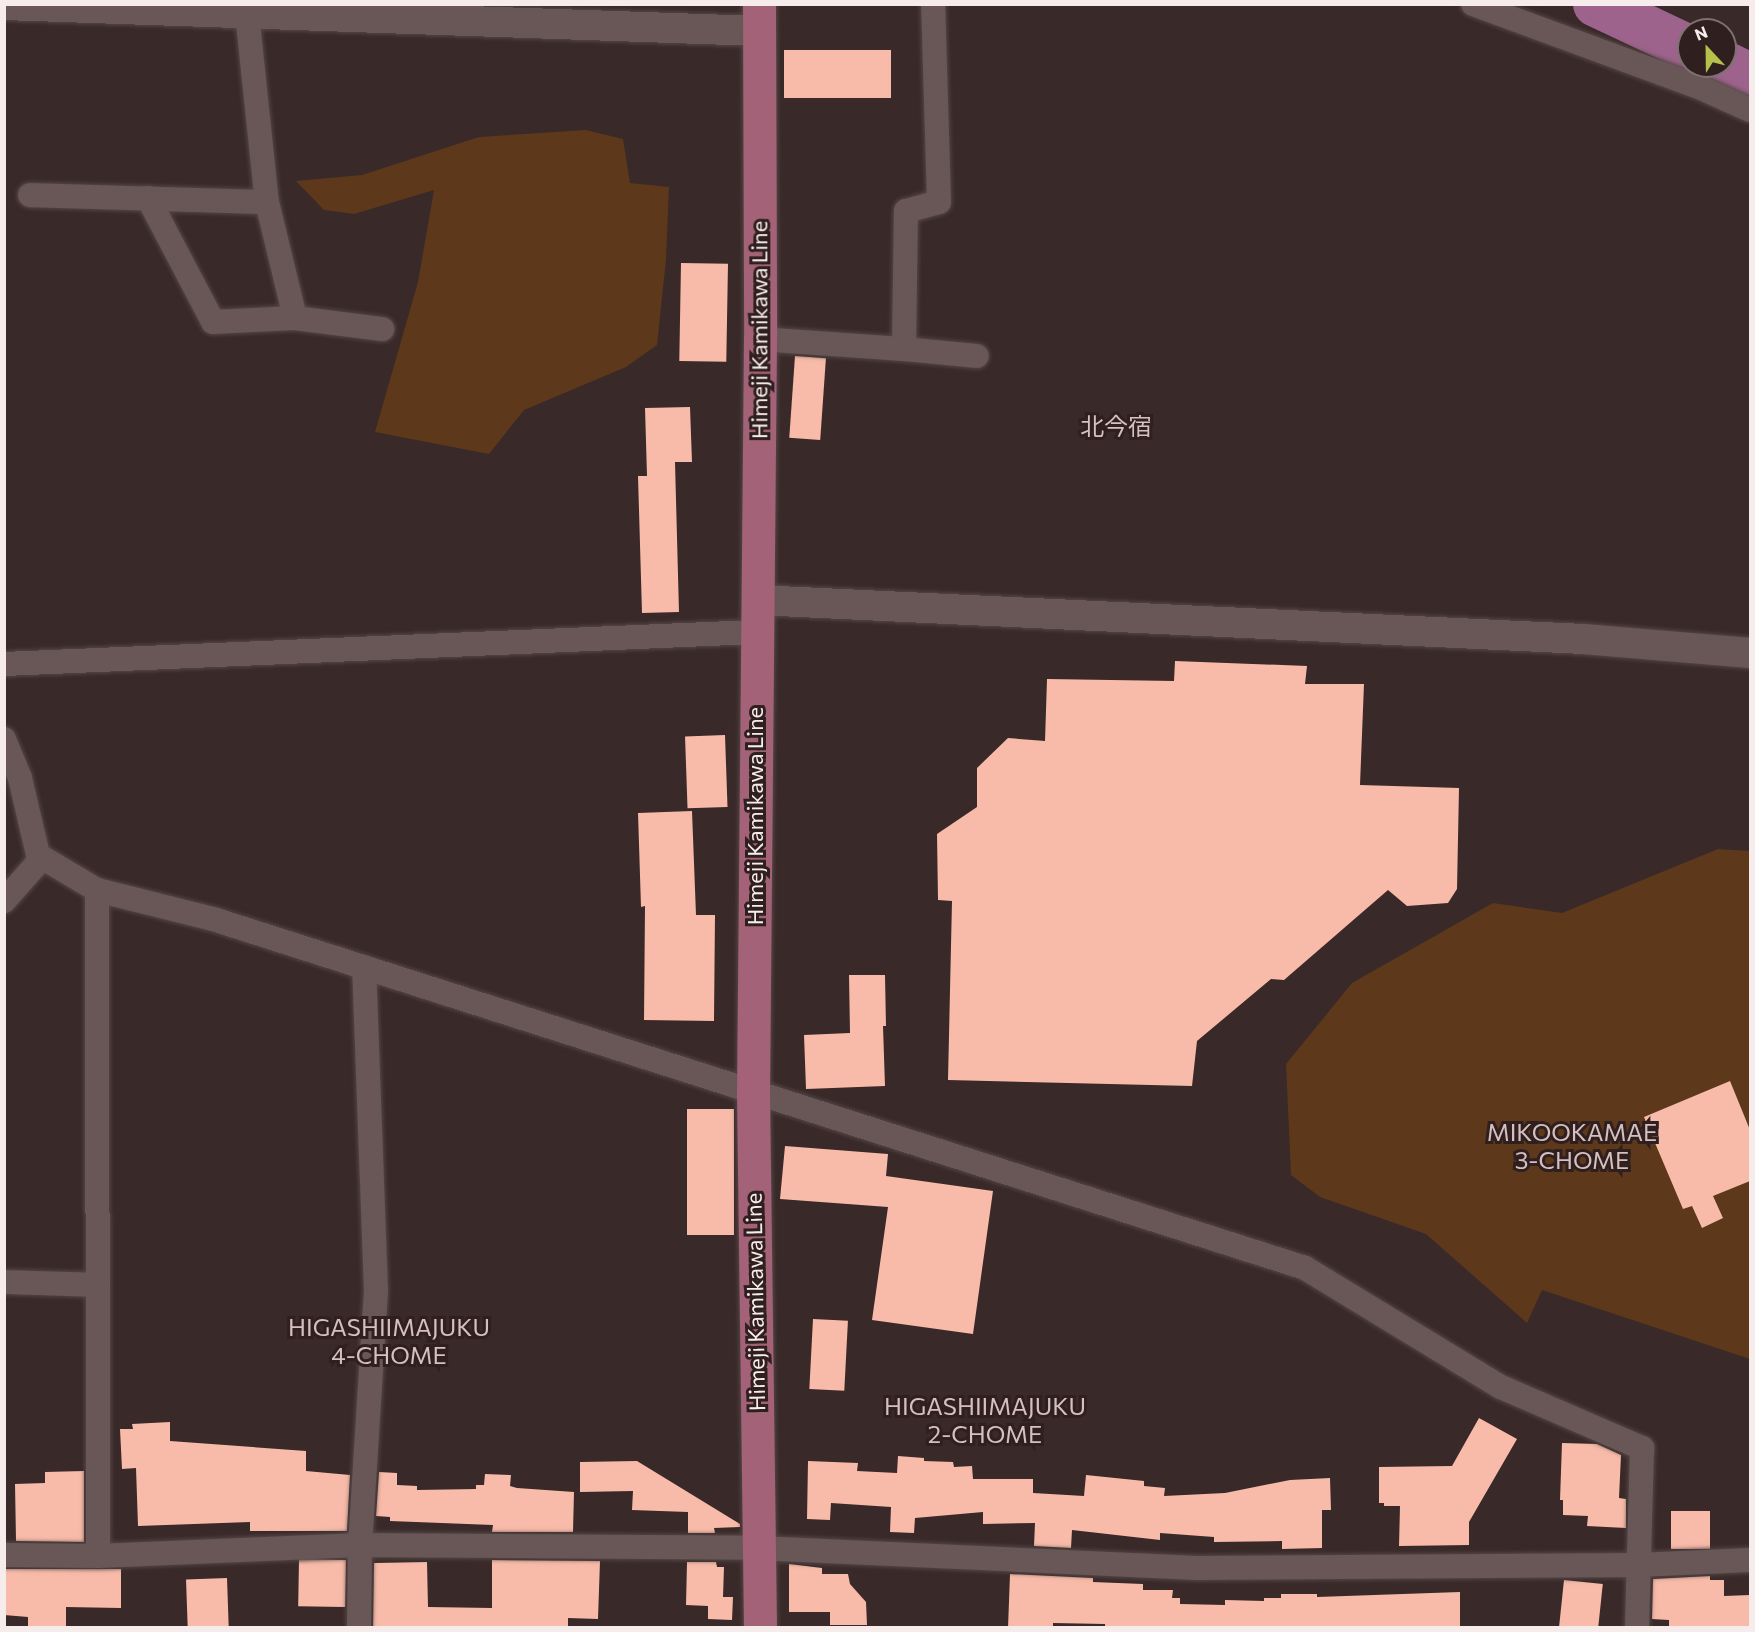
<!DOCTYPE html>
<meta charset="utf-8">
<style>
body{margin:0}
#map{position:relative;width:1755px;height:1632px;overflow:hidden;background:#392929;font-family:Commissioner,"Noto Sans JP",sans-serif}
div>[style]{position:absolute}
.green>*{inset:0;background:#5d381b}
.river>*{height:46px;margin:-23px;padding:0 23px;transform-origin:23px;border-radius:23px;background:#9e638c}
.building>*{inset:0;background:#f8bba9;transform-origin:0 0}
.roads{filter:drop-shadow(0 0 2px #544646) drop-shadow(0 0 2px #544646)}
.minor>*{height:24px;margin:-12px;padding:0 12px;transform-origin:12px;border-radius:12px;background:#695757}
.tertiary>*{height:30px;margin:-15px;padding:0 15px;transform-origin:15px;border-radius:15px;background:#695757}
.primary>*{height:33px;margin:-16.5px;padding:0 16.5px;transform-origin:16.5px;border-radius:16.5px;background:#a36277}
span{translate:-50% -50%;white-space:nowrap;text-align:center;line-height:1.15;-webkit-text-stroke:6px #2f1f1f;paint-order:stroke}
.street-label{font-size:22px;color:#f7ecec}
.neighbourhood-label{font-size:24px;color:#d5bfbf}
.frame{position:absolute;inset:0;border:6px solid #f7ecec;pointer-events:none}
.north{position:absolute;left:1677px;top:18px;width:60px;height:60px;box-sizing:border-box;background:#2f1f1f;border:2px solid #7f7171;border-radius:50%;rotate:338deg;font-size:16px;font-weight:700;line-height:24px;text-align:center;color:#f7ecec}
.north::after{content:'';display:block;margin:auto;width:21px;height:27px;background:#b4c24b;clip-path:polygon(50% 0,100% 100%,50% 72%,0 100%)}
</style>
<div id="map">
<div class="green">
<i style="clip-path:polygon(586px 130px,623px 139px,630px 183px,669px 187px,666px 260px,657px 345px,626px 367px,524px 410px,489px 454px,375px 432px,418px 282px,434px 190px,354px 214px,324px 210px,296px 181px,362px 175px,479px 137px)"></i>
<i style="clip-path:polygon(1718px 849px,1750px 851px,1750px 1359px,1542px 1290px,1527px 1323px,1426px 1234px,1320px 1197px,1291px 1175px,1286px 1064px,1352px 983px,1493px 903px,1562px 913px)"></i>
</div>
<div class="river">
<i style="left:1596px;top:4px;width:103px;rotate:25.3deg"></i>
<i style="left:1725px;top:64px;width:28px;rotate:26deg"></i>
</div>
<div class="building">
<i style="left:891px;top:50px;width:48px;height:107px;rotate:90deg"></i>
<i style="left:681px;top:263px;width:47px;height:98px;rotate:1deg"></i>
<i style="left:795px;top:356px;width:31px;height:82px;rotate:4deg"></i>
<i style="clip-path:polygon(690px 407px,692px 462px,675px 462px,679px 612px,642px 613px,638px 476px,647px 476px,645px 408px)"></i>
<i style="clip-path:polygon(1175px 661px,1307px 666px,1305px 684px,1364px 684px,1360px 785px,1459px 788px,1457px 889px,1448px 903px,1407px 906px,1388px 890px,1284px 980px,1271px 979px,1197px 1041px,1192px 1086px,948px 1080px,952px 901px,938px 900px,937px 834px,977px 807px,977px 768px,1008px 738px,1045px 741px,1047px 679px,1174px 681px)"></i>
<i style="left:725px;top:735px;width:72px;height:40px;rotate:88deg"></i>
<i style="clip-path:polygon(692px 811px,696px 915px,715px 915px,714px 1021px,644px 1020px,645px 906px,641px 907px,638px 813px)"></i>
<i style="clip-path:polygon(849px 975px,885px 975px,886px 1026px,883px 1026px,885px 1086px,806px 1089px,804px 1035px,850px 1033px)"></i>
<i style="clip-path:polygon(1730px 1081px,1750px 1130px,1750px 1181px,1713px 1196px,1723px 1218px,1702px 1228px,1692px 1206px,1683px 1209px,1644px 1117px)"></i>
<i style="left:687px;top:1109px;width:47px;height:126px"></i>
<i style="clip-path:polygon(785px 1146px,888px 1154px,886px 1176px,993px 1191px,973px 1334px,872px 1320px,888px 1207px,780px 1199px)"></i>
<i style="left:813px;top:1319px;width:35px;height:70px;rotate:3deg"></i>
<i style="clip-path:polygon(1479px 1418px,1517px 1439px,1469px 1522px,1469px 1545px,1399px 1546px,1400px 1506px,1384px 1506px,1384px 1503px,1379px 1503px,1379px 1467px,1452px 1466px)"></i>
<i style="clip-path:polygon(170px 1422px,170px 1441px,306px 1451px,306px 1471px,350px 1475px,347px 1531px,250px 1531px,250px 1522px,138px 1526px,136px 1468px,122px 1469px,120px 1429px,133px 1429px,132px 1424px)"></i>
<i style="clip-path:polygon(1562px 1443px,1597px 1444px,1621px 1455px,1619px 1498px,1626px 1499px,1626px 1528px,1587px 1526px,1588px 1516px,1563px 1515px,1563px 1500px,1560px 1500px)"></i>
<i style="clip-path:polygon(898px 1456px,924px 1458px,924px 1461px,953px 1462px,954px 1467px,972px 1466px,973px 1479px,1033px 1479px,1033px 1493px,1084px 1496px,1086px 1475px,1144px 1481px,1144px 1486px,1165px 1488px,1164px 1496px,1225px 1493px,1290px 1480px,1330px 1478px,1331px 1510px,1322px 1510px,1322px 1548px,1282px 1549px,1282px 1541px,1214px 1542px,1214px 1537px,1160px 1533px,1160px 1540px,1072px 1530px,1071px 1548px,1034px 1546px,1035px 1523px,983px 1524px,983px 1512px,915px 1518px,914px 1533px,890px 1532px,891px 1507px,831px 1503px,830px 1520px,807px 1519px,808px 1461px,858px 1463px,857px 1471px,897px 1473px)"></i>
<i style="clip-path:polygon(637px 1461px,740px 1524px,740px 1527px,714px 1528px,715px 1533px,688px 1533px,688px 1512px,632px 1510px,633px 1491px,580px 1492px,580px 1462px)"></i>
<i style="clip-path:polygon(84px 1471px,84px 1542px,16px 1541px,15px 1484px,45px 1483px,45px 1472px)"></i>
<i style="clip-path:polygon(379px 1472px,397px 1473px,397px 1485px,417px 1486px,417px 1490px,476px 1489px,476px 1485px,484px 1485px,485px 1474px,511px 1475px,510px 1486px,517px 1488px,574px 1492px,573px 1532px,492px 1532px,493px 1525px,390px 1521px,390px 1517px,376px 1516px)"></i>
<i style="left:1671px;top:1511px;width:39px;height:38px"></i>
<i style="left:346px;top:1560px;width:47px;height:47px;rotate:91deg"></i>
<i style="clip-path:polygon(492px 1560px,600px 1561px,598px 1619px,568px 1618px,568px 1628px,373px 1628px,374px 1563px,427px 1562px,428px 1607px,492px 1608px)"></i>
<i style="clip-path:polygon(687px 1562px,716px 1562px,717px 1567px,724px 1567px,723px 1597px,733px 1597px,732px 1620px,708px 1619px,708px 1606px,686px 1605px)"></i>
<i style="clip-path:polygon(789px 1564px,822px 1568px,822px 1574px,848px 1574px,850px 1584px,866px 1602px,867px 1625px,830px 1625px,830px 1612px,789px 1612px)"></i>
<i style="clip-path:polygon(4px 1569px,121px 1569px,121px 1608px,66px 1607px,66px 1628px,28px 1628px,28px 1617px,4px 1615px)"></i>
<i style="clip-path:polygon(1010px 1574px,1093px 1578px,1093px 1582px,1143px 1584px,1143px 1590px,1173px 1590px,1172px 1598px,1180px 1598px,1180px 1604px,1225px 1605px,1225px 1600px,1264px 1601px,1264px 1598px,1281px 1598px,1281px 1594px,1317px 1594px,1317px 1597px,1460px 1592px,1460px 1628px,1105px 1628px,1105px 1624px,1053px 1623px,1053px 1628px,1008px 1628px)"></i>
<i style="clip-path:polygon(1710px 1576px,1710px 1580px,1724px 1580px,1724px 1596px,1750px 1595px,1750px 1628px,1669px 1628px,1669px 1620px,1652px 1619px,1653px 1579px)"></i>
<i style="left:227px;top:1578px;width:50px;height:41px;rotate:88deg"></i>
<i style="left:1564px;top:1580px;width:39px;height:48px;rotate:6deg"></i>
</div>
<div class="roads">
<div class="minor">
<i style="left:1473px;top:4px;width:241px;rotate:20.2deg"></i>
<i style="left:1699px;top:87px;width:56px;rotate:24.3deg"></i>
<i style="left:247px;top:13px;width:190px;rotate:84deg"></i>
<i style="left:267px;top:202px;width:119px;rotate:76.4deg"></i>
<i style="left:30px;top:195px;width:237px;rotate:1.7deg"></i>
<i style="left:148px;top:198px;width:140px;rotate:62.3deg"></i>
<i style="left:213px;top:322px;width:82px;rotate:-2.8deg"></i>
<i style="left:295px;top:318px;width:88px;rotate:7.2deg"></i>
<i style="left:760px;top:339px;width:144px;rotate:4deg"></i>
<i style="left:904px;top:349px;width:138px;rotate:-89.2deg"></i>
<i style="left:906px;top:211px;width:34px;rotate:-15deg"></i>
<i style="left:939px;top:202px;width:198px;rotate:-91.7deg"></i>
<i style="left:904px;top:349px;width:73px;rotate:5.5deg"></i>
<i style="left:4px;top:664px;width:753px;rotate:-2.44deg"></i>
<i style="left:4px;top:739px;width:42px;rotate:67.7deg"></i>
<i style="left:20px;top:778px;width:79px;rotate:76.8deg"></i>
<i style="left:38px;top:855px;width:69px;rotate:30.7deg"></i>
<i style="left:97px;top:890px;width:120px;rotate:14deg"></i>
<i style="left:213px;top:919px;width:1146px;rotate:17.72deg"></i>
<i style="left:1305px;top:1268px;width:229px;rotate:31.3deg"></i>
<i style="left:1501px;top:1387px;width:154px;rotate:23.4deg"></i>
<i style="left:1642px;top:1448px;width:180px;rotate:91.6deg"></i>
<i style="left:97px;top:890px;width:666px;rotate:89.91deg"></i>
<i style="left:4px;top:901px;width:57px;rotate:-48.5deg"></i>
<i style="left:4px;top:1282px;width:93px;rotate:1.8deg"></i>
<i style="left:4px;top:1555px;width:94px;rotate:0.6deg"></i>
<i style="left:98px;top:1556px;width:262px;rotate:-2.4deg"></i>
<i style="left:360px;top:1545px;width:398px;rotate:0.4deg"></i>
<i style="left:758px;top:1548px;width:439px;rotate:2.6deg"></i>
<i style="left:1197px;top:1568px;width:440px;rotate:-0.4deg"></i>
<i style="left:1637px;top:1565px;width:113px;rotate:-2.5deg"></i>
<i style="left:359px;top:1628px;width:83px;rotate:-89.3deg"></i>
<i style="left:360px;top:1545px;width:255px;rotate:-86.4deg"></i>
<i style="left:376px;top:1291px;width:323px;rotate:-92.1deg"></i>
</div>
<div class="tertiary">
<i style="left:4px;top:5px;width:756px;rotate:1.97deg"></i>
<i style="left:757px;top:600px;width:827px;rotate:2.7deg"></i>
<i style="left:1583px;top:639px;width:168px;rotate:4.8deg"></i>
</div>
<div class="primary">
<i style="left:759px;top:4px;width:335px;rotate:89.8deg"></i>
<i style="left:760px;top:339px;width:754px;rotate:90.53deg"></i>
<i style="left:753px;top:1093px;width:535px;rotate:89.25deg"></i>
</div>
</div>
<div class="street-label">
<span style="left:759px;top:330px;rotate:-90deg">Himeji Kamikawa Line</span>
<span style="left:755px;top:816px;rotate:-90deg">Himeji Kamikawa Line</span>
<span style="left:755px;top:1302px;rotate:-91deg">Himeji Kamikawa Line</span>
</div>
<div class="neighbourhood-label">
<span style="left:1116px;top:426px">北今宿</span>
<span style="left:1572px;top:1146px">MIKOOKAMAE<br>3-CHOME</span>
<span style="left:389px;top:1341px">HIGASHIIMAJUKU<br>4-CHOME</span>
<span style="left:985px;top:1420px">HIGASHIIMAJUKU<br>2-CHOME</span>
</div>
<div class="frame"></div>
<div class="north">N</div>
</div>
